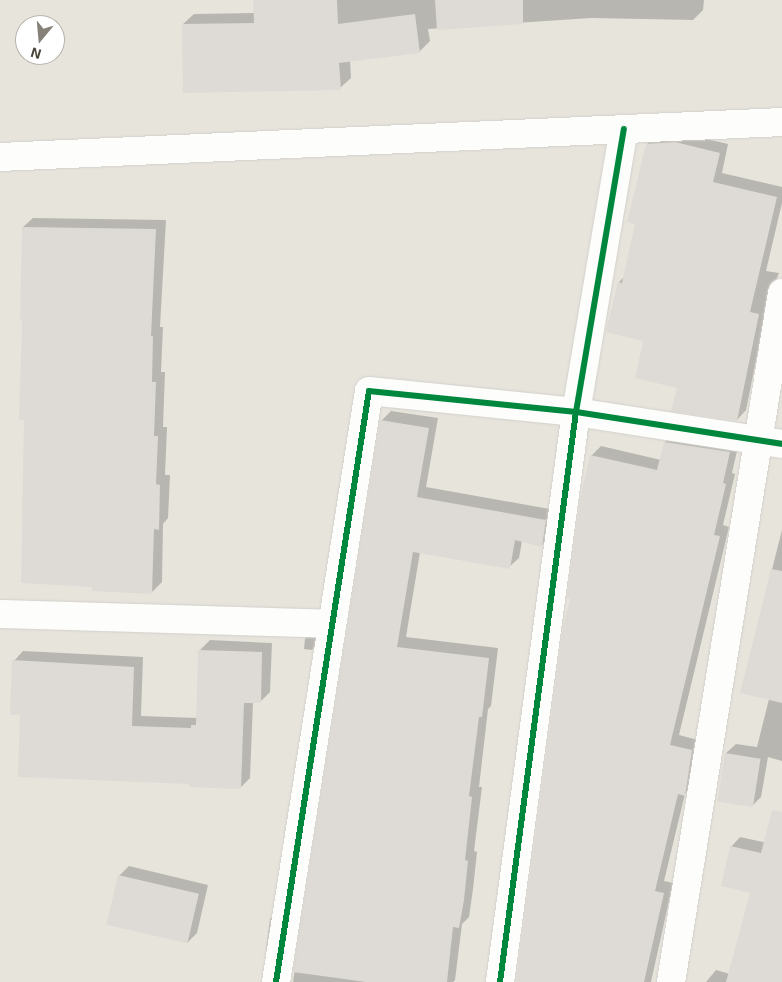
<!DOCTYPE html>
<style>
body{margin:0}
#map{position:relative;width:782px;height:982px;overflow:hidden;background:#f4f2ee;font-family:"Exo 2",sans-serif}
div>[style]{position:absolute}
.residential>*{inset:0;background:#e7e4dc}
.shadow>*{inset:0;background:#0003}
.building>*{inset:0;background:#dedbd6;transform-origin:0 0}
.roads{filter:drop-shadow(0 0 1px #d2d0cb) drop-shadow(0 0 1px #d2d0cb)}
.minor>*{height:28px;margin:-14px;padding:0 14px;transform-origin:14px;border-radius:14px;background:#fdfdfc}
.cycleway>*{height:6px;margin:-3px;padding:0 3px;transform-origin:3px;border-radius:3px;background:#00873e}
span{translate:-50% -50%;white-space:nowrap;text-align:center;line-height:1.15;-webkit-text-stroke:4.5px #fff;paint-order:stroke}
.north{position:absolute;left:15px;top:15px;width:50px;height:50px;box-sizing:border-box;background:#fff;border:1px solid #b7b4b0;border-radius:50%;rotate:197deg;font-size:14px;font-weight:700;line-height:20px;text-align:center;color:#4b4439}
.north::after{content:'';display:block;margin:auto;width:18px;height:22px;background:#868178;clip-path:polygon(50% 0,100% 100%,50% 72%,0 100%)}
</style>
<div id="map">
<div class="residential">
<i style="clip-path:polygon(evenodd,0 0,782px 0,782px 982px,0 982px,0 0,25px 25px,55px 25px,55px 55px,25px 55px,25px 25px)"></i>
</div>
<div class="shadow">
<i style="clip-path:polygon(255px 0,704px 0,703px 10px,693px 20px,591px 18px,428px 29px,430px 41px,419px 52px,350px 60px,351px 78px,340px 88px,183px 24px,194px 14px,255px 13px)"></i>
<i style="clip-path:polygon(685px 134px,728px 144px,722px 173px,782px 187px,782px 203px,766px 271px,779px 273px,776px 280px,768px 330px,761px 336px,746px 410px,737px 420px,678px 387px,645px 340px,619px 282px,624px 277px,637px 223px,647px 144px,657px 135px)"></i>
<i style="clip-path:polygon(33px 218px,166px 220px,160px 327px,163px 327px,161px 372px,165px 372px,163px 427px,167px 427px,165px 475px,170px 475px,168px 518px,163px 524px,162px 582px,152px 592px,94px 585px,25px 419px,23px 227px)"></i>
<i style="clip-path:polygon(391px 411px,438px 418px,426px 487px,555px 510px,552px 535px,542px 545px,522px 541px,519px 558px,509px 567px,420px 552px,406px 637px,498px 648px,491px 706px,488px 709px,479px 787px,482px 787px,474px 851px,477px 852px,473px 889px,469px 917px,462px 924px,455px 980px,453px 982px,293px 982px,381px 421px)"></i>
<i style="clip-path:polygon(675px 432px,739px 442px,732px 473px,735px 474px,723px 525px,729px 527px,679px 735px,702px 741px,695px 785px,685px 794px,664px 881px,673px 883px,651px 982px,517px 982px,591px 456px,601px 446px,661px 460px,665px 442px)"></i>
<i style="clip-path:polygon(782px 530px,782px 761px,768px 757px,761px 797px,751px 807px,726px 753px,736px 744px,757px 747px,769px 699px,741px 692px)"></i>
<i style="clip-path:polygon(310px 634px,318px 635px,317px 645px,312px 650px,304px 649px,305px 639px)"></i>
<i style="clip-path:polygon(210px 640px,272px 643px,270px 692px,260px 702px,253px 702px,250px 778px,240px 788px,190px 783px,22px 714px,14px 661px,23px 651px,143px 657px,141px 716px,198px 718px,200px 650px)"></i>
<i style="clip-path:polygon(740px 837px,782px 846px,782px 982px,706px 982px,716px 970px,730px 974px,752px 892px,731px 847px)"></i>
<i style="clip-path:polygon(129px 866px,208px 885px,197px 933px,187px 943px,119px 876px)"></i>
<i style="clip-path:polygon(279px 910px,274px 943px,266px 950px,270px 919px)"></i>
</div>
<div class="building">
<i style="clip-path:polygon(253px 0,337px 0,338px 24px,415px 14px,420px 53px,339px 63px,341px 90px,183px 93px,182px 24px,254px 23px)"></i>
<i style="clip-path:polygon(435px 0,523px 0,523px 24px,437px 30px)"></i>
<i style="clip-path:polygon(675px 142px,720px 153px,713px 182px,777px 197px,750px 312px,759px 314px,737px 421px,671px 411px,677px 388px,635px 378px,643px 341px,606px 332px,618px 282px,622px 283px,635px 224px,627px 222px,646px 144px)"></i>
<i style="clip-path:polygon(22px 227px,156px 229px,151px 336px,153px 336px,152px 382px,156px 382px,154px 436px,158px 436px,156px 484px,160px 485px,159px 530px,154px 529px,152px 594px,92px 591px,92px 587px,21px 583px,24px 420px,19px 420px,22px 321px,20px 321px)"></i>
<i style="clip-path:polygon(380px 420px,429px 428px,417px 497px,546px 520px,542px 547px,515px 540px,510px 569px,413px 552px,397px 647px,489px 658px,482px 717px,479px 717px,469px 796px,472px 797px,465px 860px,468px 861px,464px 900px,459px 928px,453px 927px,447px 982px,366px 982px,293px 972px)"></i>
<i style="clip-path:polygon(664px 442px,730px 452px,723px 483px,726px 484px,714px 535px,720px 536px,670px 745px,692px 750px,685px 796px,678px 794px,655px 891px,664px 893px,644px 982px,516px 982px,563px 628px,570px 599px,567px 598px,580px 500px,590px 455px,657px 470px)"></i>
<i style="clip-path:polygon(771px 569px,782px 571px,782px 703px,740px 693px)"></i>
<i style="clip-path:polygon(198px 650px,262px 652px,261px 703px,244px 703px,241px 789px,189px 787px,189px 784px,18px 777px,20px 715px,10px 715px,12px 660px,134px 667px,132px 726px,191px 728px,191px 725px,196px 725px)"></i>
<i style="left:725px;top:753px;width:36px;height:49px;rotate:9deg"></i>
<i style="clip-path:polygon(772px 810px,782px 812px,782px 982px,726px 982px,750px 893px,721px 886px,730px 846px,761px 853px)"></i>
<i style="left:118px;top:875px;width:83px;height:51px;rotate:13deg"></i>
</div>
<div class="roads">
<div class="minor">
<i style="left:0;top:157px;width:783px;rotate:-2.56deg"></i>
<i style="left:0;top:614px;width:332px;rotate:1.7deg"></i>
<i style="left:276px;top:982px;width:598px;rotate:-81.06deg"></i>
<i style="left:369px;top:391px;width:208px;rotate:5.8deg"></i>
<i style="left:576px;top:412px;width:208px;rotate:8.8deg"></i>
<i style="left:500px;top:982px;width:575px;rotate:-82.41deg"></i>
<i style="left:576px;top:412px;width:287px;rotate:-80.4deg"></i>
<i style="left:671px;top:982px;width:698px;rotate:-80.85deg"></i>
</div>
</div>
<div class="cycleway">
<i style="left:276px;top:982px;width:598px;rotate:-81.06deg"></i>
<i style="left:369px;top:391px;width:208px;rotate:5.8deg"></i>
<i style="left:576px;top:412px;width:208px;rotate:8.8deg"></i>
<i style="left:500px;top:982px;width:575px;rotate:-82.41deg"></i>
<i style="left:576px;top:412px;width:287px;rotate:-80.4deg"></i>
</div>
<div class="north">N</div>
</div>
